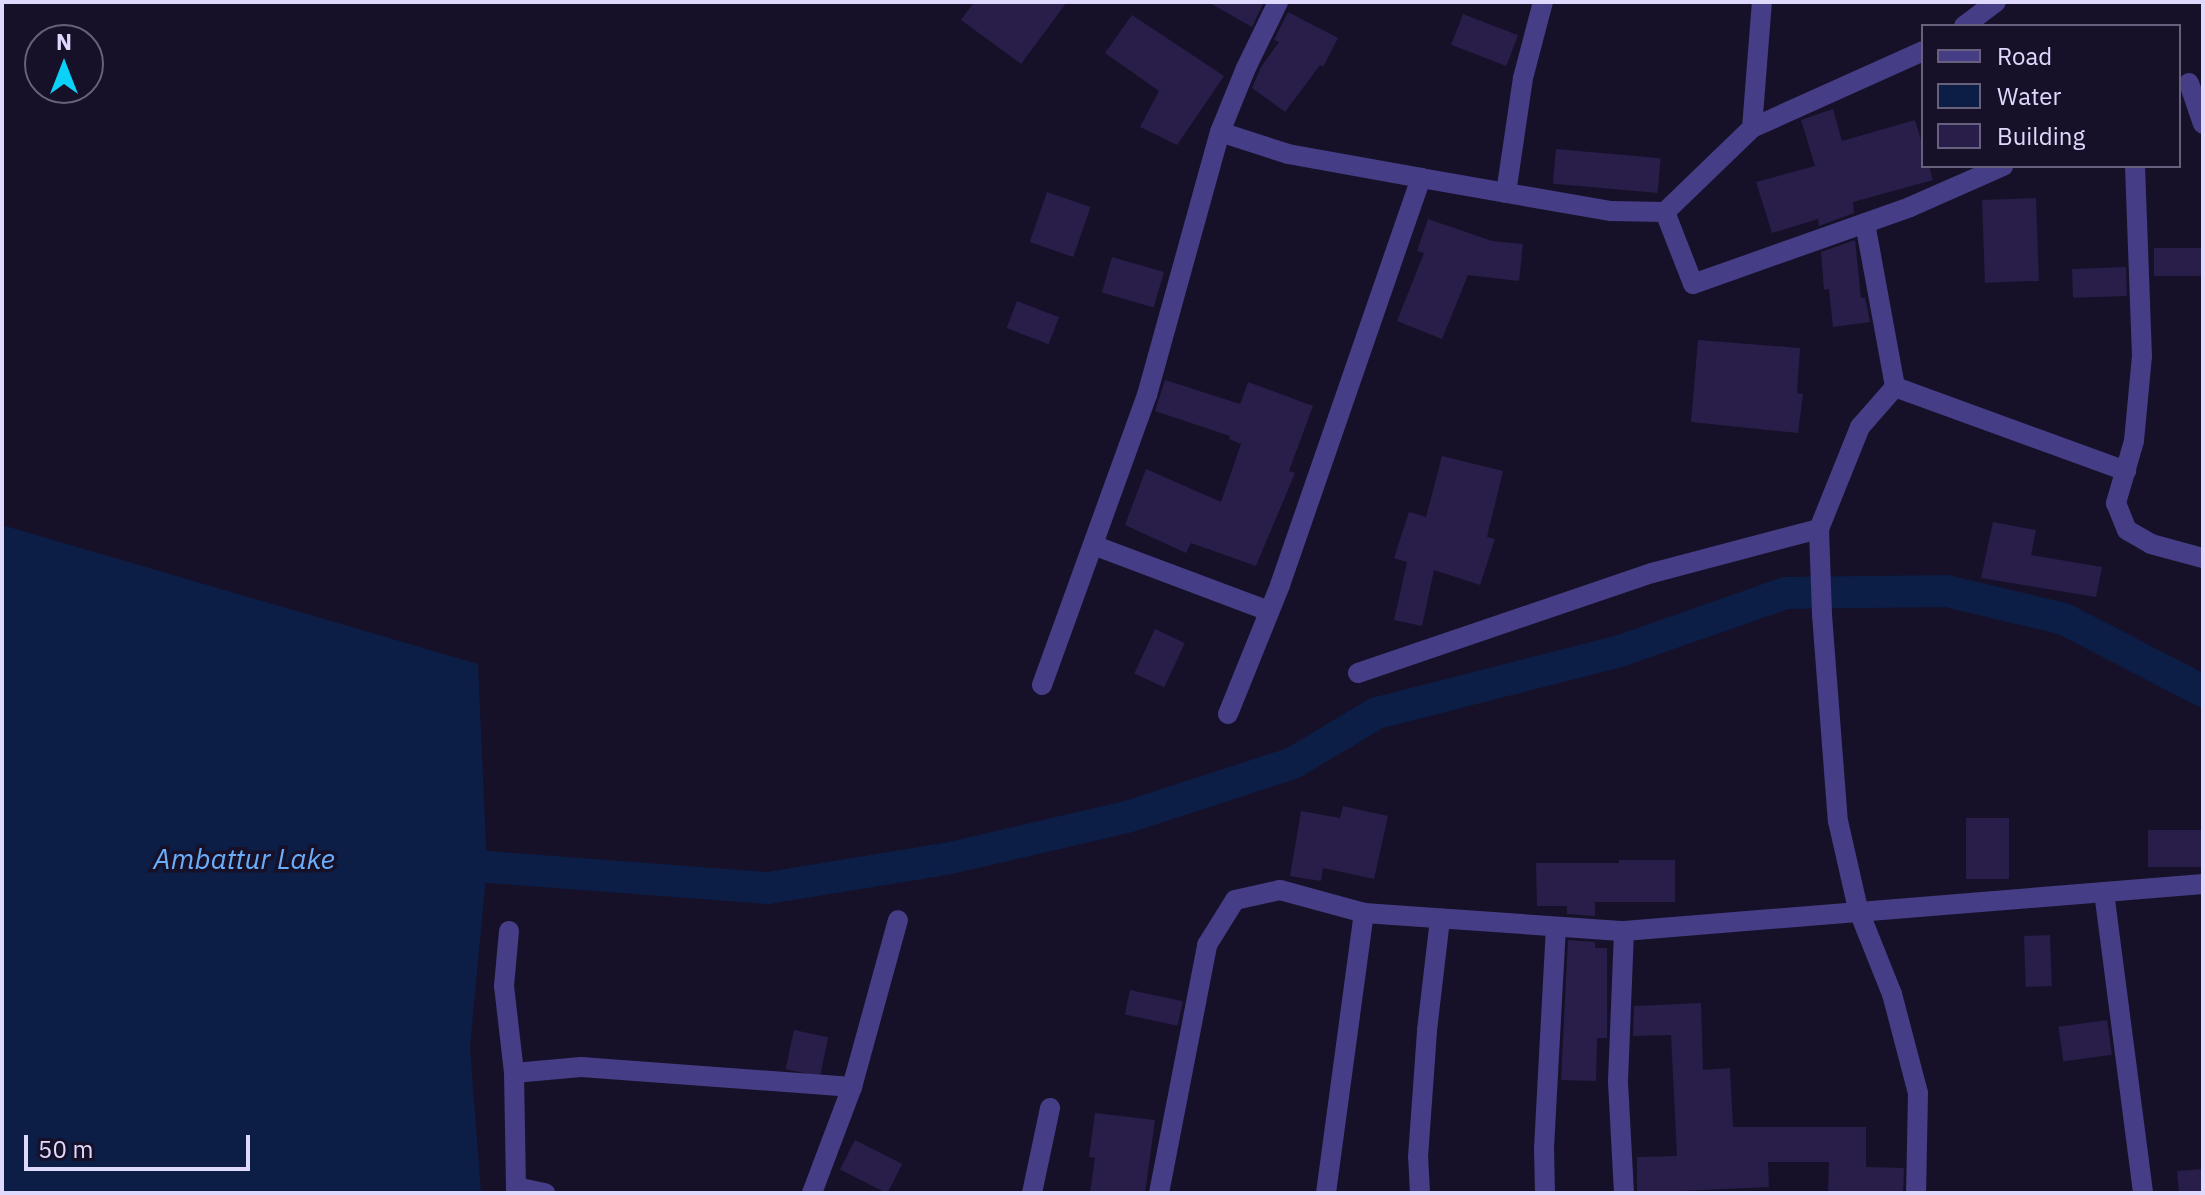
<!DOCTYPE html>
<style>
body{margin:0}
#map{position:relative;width:2205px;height:1195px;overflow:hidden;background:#161128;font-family:"IBM Plex Sans",sans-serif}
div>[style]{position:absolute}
.water>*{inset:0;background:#0c1d46}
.canal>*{height:32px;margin:-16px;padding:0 16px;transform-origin:16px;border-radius:16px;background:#0c1d46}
.building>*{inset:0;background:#291d49;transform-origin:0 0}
.street>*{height:20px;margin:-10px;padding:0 10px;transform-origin:10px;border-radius:10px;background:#453d86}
span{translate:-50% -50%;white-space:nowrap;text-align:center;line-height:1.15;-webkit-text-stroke:7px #161128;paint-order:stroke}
.water-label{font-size:28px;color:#6aaefb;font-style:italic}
.frame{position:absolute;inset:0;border:4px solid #e0d9fe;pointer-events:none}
.legend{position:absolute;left:1921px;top:24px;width:260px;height:144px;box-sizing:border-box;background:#161128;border:2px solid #67617e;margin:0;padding:10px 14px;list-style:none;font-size:24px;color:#e0d9fe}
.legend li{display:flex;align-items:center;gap:16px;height:40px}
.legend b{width:40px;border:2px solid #67617e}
.north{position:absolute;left:24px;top:24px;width:80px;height:80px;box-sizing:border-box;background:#161128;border:2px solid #67617e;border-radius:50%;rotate:0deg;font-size:22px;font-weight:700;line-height:32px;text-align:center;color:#e0d9fe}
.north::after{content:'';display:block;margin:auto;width:28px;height:36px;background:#0bd1f9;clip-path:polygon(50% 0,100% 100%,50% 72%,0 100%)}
.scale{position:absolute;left:24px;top:1135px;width:226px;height:36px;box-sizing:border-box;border:4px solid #e0d9fe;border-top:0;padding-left:10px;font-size:24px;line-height:28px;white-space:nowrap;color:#e0d9fe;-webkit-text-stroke:6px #161128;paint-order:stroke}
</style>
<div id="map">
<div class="water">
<i style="clip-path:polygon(2px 525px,478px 664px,487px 867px,470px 1046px,481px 1193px,2px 1193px)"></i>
</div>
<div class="canal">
<i style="left:487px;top:867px;width:282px;rotate:4.3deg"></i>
<i style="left:768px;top:888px;width:180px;rotate:-9.3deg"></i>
<i style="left:946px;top:859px;width:186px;rotate:-13.1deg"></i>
<i style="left:1127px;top:817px;width:175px;rotate:-18deg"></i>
<i style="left:1293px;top:763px;width:98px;rotate:-30.8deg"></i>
<i style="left:1377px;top:713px;width:251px;rotate:-14.3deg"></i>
<i style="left:1620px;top:651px;width:176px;rotate:-19.3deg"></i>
<i style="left:1786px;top:593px;width:160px;rotate:-0.7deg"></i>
<i style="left:1946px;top:591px;width:121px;rotate:13.3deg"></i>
<i style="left:2064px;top:619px;width:157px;rotate:27.4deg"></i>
</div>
<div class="building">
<i style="clip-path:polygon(974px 2px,1067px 2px,1021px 64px,961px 20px)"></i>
<i style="clip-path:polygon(1208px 2px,1264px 2px,1252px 27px)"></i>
<i style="clip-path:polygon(1288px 12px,1338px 38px,1323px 67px,1320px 65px,1285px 112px,1252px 88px,1261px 67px,1279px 42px,1274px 40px)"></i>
<i style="left:1463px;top:14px;width:59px;height:33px;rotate:21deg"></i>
<i style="clip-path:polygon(1132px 15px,1224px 76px,1177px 145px,1140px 127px,1159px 91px,1105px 53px)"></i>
<i style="clip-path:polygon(1833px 109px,1842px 141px,1915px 120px,1923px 147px,1923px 166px,1929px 166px,1933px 180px,1853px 202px,1854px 213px,1819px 226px,1818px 219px,1772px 233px,1756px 182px,1815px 166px,1801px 120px)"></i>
<i style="left:1556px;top:149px;width:105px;height:35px;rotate:5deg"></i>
<i style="left:1047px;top:192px;width:46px;height:53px;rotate:19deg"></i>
<i style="left:2036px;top:198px;width:83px;height:54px;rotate:88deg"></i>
<i style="clip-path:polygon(1428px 219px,1492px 241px,1523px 244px,1519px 281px,1468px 275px,1442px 339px,1397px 321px,1424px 253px,1417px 251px)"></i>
<i style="clip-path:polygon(1855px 240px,1861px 298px,1865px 297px,1870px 322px,1833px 327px,1829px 289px,1824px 290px,1821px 252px)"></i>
<i style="left:2203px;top:248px;width:28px;height:49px;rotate:90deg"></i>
<i style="left:1112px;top:257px;width:54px;height:37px;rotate:16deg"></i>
<i style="left:2126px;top:267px;width:29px;height:54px;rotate:88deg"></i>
<i style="left:1017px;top:301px;width:45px;height:29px;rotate:21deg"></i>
<i style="clip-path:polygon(1698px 340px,1800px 348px,1797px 393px,1803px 394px,1798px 433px,1691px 422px)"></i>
<i style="clip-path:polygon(1165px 380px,1240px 404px,1248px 382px,1313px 406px,1289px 471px,1295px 473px,1256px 566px,1191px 543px,1186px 553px,1125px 525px,1146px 469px,1221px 502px,1241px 444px,1229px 439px,1230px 436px,1155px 411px)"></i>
<i style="clip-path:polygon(1442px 456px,1503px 471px,1487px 537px,1495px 539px,1480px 585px,1434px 570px,1422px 626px,1394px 620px,1407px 562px,1394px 558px,1409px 512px,1426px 517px)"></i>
<i style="clip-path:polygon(1993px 522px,2036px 530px,2031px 555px,2102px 567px,2096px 597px,1981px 578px)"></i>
<i style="left:1155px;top:629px;width:33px;height:49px;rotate:25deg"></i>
<i style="clip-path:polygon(1343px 806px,1388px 816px,1374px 879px,1323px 868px,1321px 881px,1290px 876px,1301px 811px,1340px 818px)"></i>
<i style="left:1966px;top:818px;width:43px;height:61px"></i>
<i style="left:2203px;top:830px;width:37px;height:55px;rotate:90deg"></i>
<i style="clip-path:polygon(1619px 860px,1675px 860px,1675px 902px,1595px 902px,1595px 916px,1567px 914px,1567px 906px,1537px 906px,1536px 863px,1619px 863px)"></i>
<i style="left:2050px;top:935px;width:51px;height:26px;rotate:88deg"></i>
<i style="clip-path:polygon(1568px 940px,1595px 942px,1595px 948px,1607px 948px,1607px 1038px,1597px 1038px,1596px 1081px,1561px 1080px)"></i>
<i style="left:1130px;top:990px;width:54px;height:25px;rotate:12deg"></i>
<i style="clip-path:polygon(1701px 1003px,1703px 1070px,1730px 1068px,1733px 1127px,1866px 1127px,1866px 1167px,1904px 1168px,1903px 1193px,1828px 1193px,1829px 1162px,1768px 1162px,1769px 1187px,1637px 1193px,1637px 1157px,1677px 1156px,1671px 1035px,1633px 1036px,1634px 1006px)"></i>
<i style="left:2107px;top:1020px;width:35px;height:49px;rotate:82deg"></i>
<i style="left:794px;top:1030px;width:35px;height:40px;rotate:12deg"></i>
<i style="clip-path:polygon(1095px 1113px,1155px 1120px,1145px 1193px,1090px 1193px,1095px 1158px,1089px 1157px)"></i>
<i style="left:855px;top:1140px;width:53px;height:33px;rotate:27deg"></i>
<i style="clip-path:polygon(2203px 1169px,2203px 1193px,2179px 1193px,2177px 1171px)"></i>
</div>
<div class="street">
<i style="left:1964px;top:26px;width:40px;rotate:-37deg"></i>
<i style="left:2189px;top:83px;width:43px;rotate:71.1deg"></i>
<i style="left:1752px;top:128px;width:126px;rotate:-85.5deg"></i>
<i style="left:1220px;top:132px;width:71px;rotate:17.9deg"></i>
<i style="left:1288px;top:154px;width:135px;rotate:10.2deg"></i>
<i style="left:1421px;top:178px;width:193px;rotate:9.9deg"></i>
<i style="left:1611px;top:211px;width:54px;rotate:1.1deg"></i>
<i style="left:1665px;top:212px;width:121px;rotate:-44deg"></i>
<i style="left:1752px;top:128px;width:188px;rotate:-24.2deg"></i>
<i style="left:2135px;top:166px;width:190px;rotate:87.9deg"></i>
<i style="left:2142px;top:356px;width:85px;rotate:95.4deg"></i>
<i style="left:2134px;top:441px;width:65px;rotate:106.2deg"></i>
<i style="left:2116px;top:503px;width:29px;rotate:68deg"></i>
<i style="left:2127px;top:530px;width:28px;rotate:30deg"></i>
<i style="left:2151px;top:544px;width:54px;rotate:15.1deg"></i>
<i style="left:1506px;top:193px;width:116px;rotate:-81.6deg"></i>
<i style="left:1523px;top:78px;width:79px;rotate:-75.3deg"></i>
<i style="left:1665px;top:212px;width:77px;rotate:68.7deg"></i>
<i style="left:1693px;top:284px;width:230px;rotate:-19.5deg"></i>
<i style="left:1910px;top:207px;width:102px;rotate:-23.8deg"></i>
<i style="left:1865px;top:223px;width:167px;rotate:79.6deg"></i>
<i style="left:1895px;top:387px;width:53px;rotate:131.2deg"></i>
<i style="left:1860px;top:427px;width:110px;rotate:111.9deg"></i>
<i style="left:1819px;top:529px;width:86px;rotate:88deg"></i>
<i style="left:1822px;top:615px;width:207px;rotate:85.6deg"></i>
<i style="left:1838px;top:821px;width:90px;rotate:77.2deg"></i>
<i style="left:1858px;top:909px;width:92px;rotate:68.2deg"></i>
<i style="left:1892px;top:994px;width:102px;rotate:75.3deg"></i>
<i style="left:1918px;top:1093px;width:100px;rotate:91.1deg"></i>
<i style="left:1895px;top:387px;width:246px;rotate:20deg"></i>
<i style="left:1093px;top:545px;width:188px;rotate:20.6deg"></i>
<i style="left:1358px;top:673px;width:311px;rotate:-18.8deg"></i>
<i style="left:1652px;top:573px;width:173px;rotate:-14.8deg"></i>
<i style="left:1042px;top:685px;width:308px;rotate:-70.1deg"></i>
<i style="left:1147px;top:395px;width:273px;rotate:-74.5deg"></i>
<i style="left:1220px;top:132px;width:69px;rotate:-67.9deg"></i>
<i style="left:1246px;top:68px;width:73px;rotate:-64.1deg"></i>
<i style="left:1228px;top:714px;width:139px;rotate:-68deg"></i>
<i style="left:1280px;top:585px;width:431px;rotate:-70.9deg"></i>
<i style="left:2104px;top:892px;width:304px;rotate:82.6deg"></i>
<i style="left:509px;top:931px;width:55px;rotate:95.2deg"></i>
<i style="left:504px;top:986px;width:88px;rotate:83.4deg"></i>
<i style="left:514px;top:1073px;width:120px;rotate:89deg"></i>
<i style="left:514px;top:1073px;width:67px;rotate:-5.1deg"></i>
<i style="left:581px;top:1067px;width:272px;rotate:4.2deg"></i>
<i style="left:516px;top:1187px;width:30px;rotate:12deg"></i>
<i style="left:812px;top:1193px;width:113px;rotate:-69.3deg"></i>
<i style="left:852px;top:1087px;width:173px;rotate:-74.6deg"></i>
<i style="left:1032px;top:1193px;width:87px;rotate:-78deg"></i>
<i style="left:1159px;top:1193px;width:253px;rotate:-79deg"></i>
<i style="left:1207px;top:945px;width:53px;rotate:-58.1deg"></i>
<i style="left:1235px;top:900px;width:46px;rotate:-12.5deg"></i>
<i style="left:1280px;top:890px;width:87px;rotate:15.3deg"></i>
<i style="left:1364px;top:913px;width:261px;rotate:4deg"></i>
<i style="left:1624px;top:931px;width:581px;rotate:-4.64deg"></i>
<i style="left:1326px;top:1193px;width:283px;rotate:-82.3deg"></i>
<i style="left:1420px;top:1193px;width:36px;rotate:-93deg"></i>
<i style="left:1418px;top:1157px;width:127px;rotate:-85.9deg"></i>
<i style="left:1427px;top:1030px;width:112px;rotate:-83.3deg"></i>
<i style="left:1545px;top:1193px;width:45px;rotate:-91.3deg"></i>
<i style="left:1544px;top:1148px;width:220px;rotate:-86.9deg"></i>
<i style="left:1624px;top:1193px;width:112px;rotate:-93.1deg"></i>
<i style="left:1618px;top:1081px;width:150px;rotate:-87.7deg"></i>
</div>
<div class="water-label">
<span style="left:244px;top:859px">Ambattur Lake</span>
</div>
<div class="frame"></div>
<ul class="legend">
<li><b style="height:10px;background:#453d86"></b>Road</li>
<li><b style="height:22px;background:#0c1d46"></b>Water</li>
<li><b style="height:22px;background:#291d49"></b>Building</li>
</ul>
<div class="north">N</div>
<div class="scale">50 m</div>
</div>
